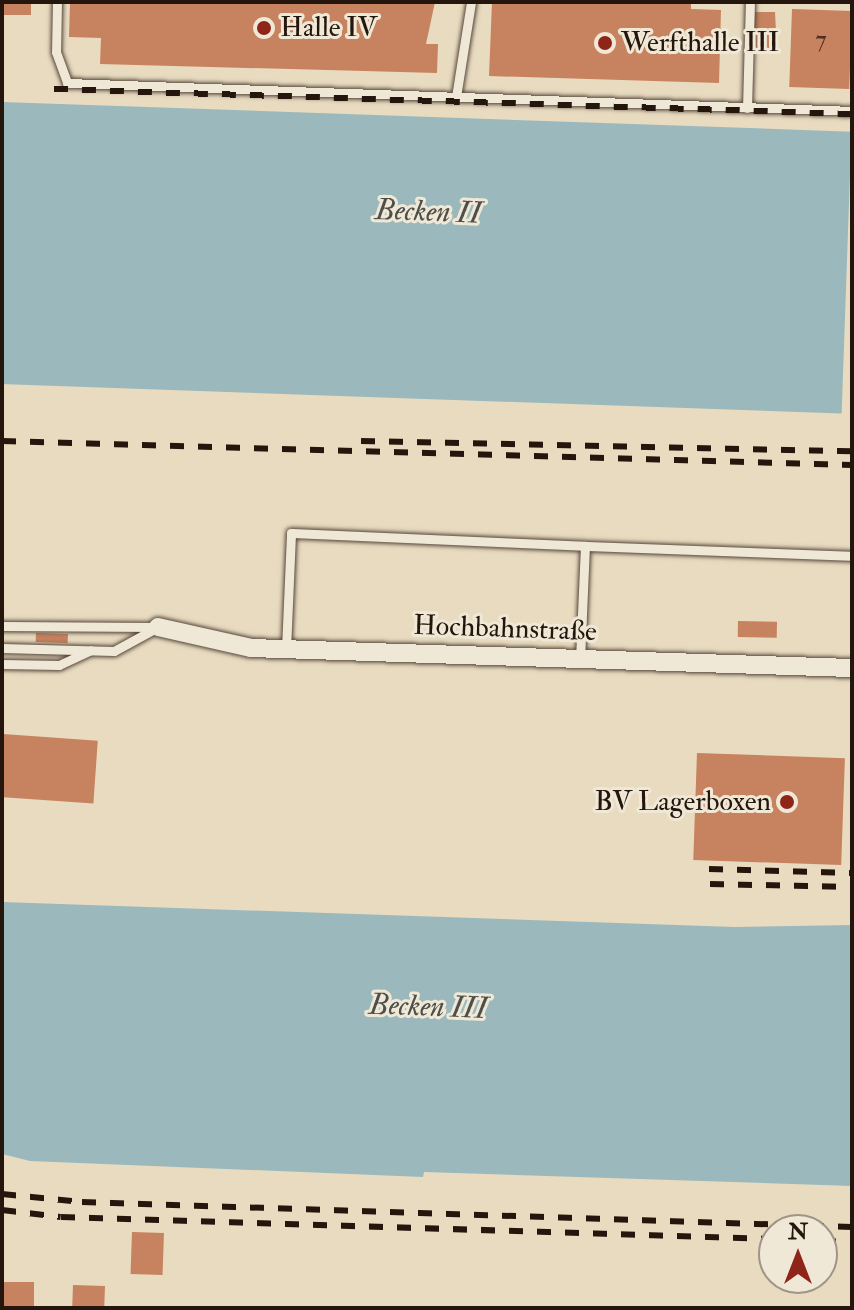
<!DOCTYPE html>
<meta charset="utf-8">
<style>
body{margin:0}
#map{position:relative;width:854px;height:1310px;overflow:hidden;background:#e8dbc0;font-family:"IM FELL Double Pica",serif}
div>[style]{position:absolute}
.water>*{inset:0;background:#9bb9bc;transform-origin:0 0}
.building>*{inset:0;background:#c7825f;transform-origin:0 0}
.roads{filter:drop-shadow(0 0 2px #56473a) drop-shadow(0 0 2px #56473a)}
.lane>*{height:9px;margin:-4.5px;padding:0 4.5px;transform-origin:4.5px;border-radius:4.5px;background:#f0e8d6}
.street>*{height:18px;margin:-9px;padding:0 9px;transform-origin:9px;border-radius:9px;background:#f0e8d6}
.rail>*{height:6px;margin-top:-3px;transform-origin:0;background:repeating-linear-gradient(90deg,#25160d 0 14px,transparent 0 28px)}
.dots>*{width:22px;height:22px;translate:-50% -50%;box-sizing:border-box;border:4px solid #f0e8d6;border-radius:50%}
span{translate:-50% -50%;white-space:nowrap;text-align:center;line-height:1.15;-webkit-text-stroke:6px #f0e8d6;paint-order:stroke}
.number-label{font-size:24px;color:#4e3122}
.number-label span{-webkit-text-stroke-width:0}
.poi-label{font-size:28px;color:#25160d}
.left{translate:0 -50%;text-align:left}
.right{translate:-100% -50%;text-align:right}
.street-label{font-size:28px;color:#25160d}
.water-label{font-size:30px;color:#4e4f4a;font-style:italic}
.frame{position:absolute;inset:0;border:4px solid #25160d;pointer-events:none}
.north{position:absolute;left:758px;top:1214px;width:80px;height:80px;box-sizing:border-box;background:#f0e8d6;border:2px solid #9f9486;border-radius:50%;rotate:0deg;font-size:22px;font-weight:700;line-height:32px;text-align:center;color:#25160d}
.north::after{content:'';display:block;margin:auto;width:28px;height:36px;background:#8f2418;clip-path:polygon(50% 0,100% 100%,50% 72%,0 100%)}
</style>
<div id="map">
<div class="water">
<i style="left:2px;top:102px;width:850px;height:282px;rotate:2deg"></i>
<i style="clip-path:polygon(2px 902px,735px 927px,852px 925px,852px 1186px,424px 1172px,423px 1177px,30px 1161px,2px 1154px)"></i>
</div>
<div class="building">
<i style="left:4px;top:2px;width:27px;height:13px"></i>
<i style="clip-path:polygon(70px 2px,435px 2px,426px 44px,438px 44px,437px 73px,100px 64px,101px 38px,69px 37px)"></i>
<i style="clip-path:polygon(492px 2px,691px 2px,691px 9px,721px 10px,719px 83px,489px 76px)"></i>
<i style="left:792px;top:9px;width:60px;height:78px;rotate:2deg"></i>
<i style="clip-path:polygon(755px 12px,775px 12px,777px 52px,751px 51px)"></i>
<i style="left:738px;top:621px;width:39px;height:16px;rotate:1deg"></i>
<i style="left:36px;top:633px;width:32px;height:9px;rotate:2deg"></i>
<i style="left:3px;top:734px;width:95px;height:63px;rotate:4deg"></i>
<i style="left:697px;top:753px;width:148px;height:107px;rotate:2deg"></i>
<i style="left:132px;top:1232px;width:32px;height:42px;rotate:2deg"></i>
<i style="left:2px;top:1282px;width:32px;height:26px"></i>
<i style="left:73px;top:1285px;width:32px;height:23px;rotate:2deg"></i>
</div>
<div class="roads">
<div class="lane">
<i style="left:57px;top:2px;width:50px;rotate:91.1deg"></i>
<i style="left:56px;top:52px;width:33px;rotate:70deg"></i>
<i style="left:67px;top:83px;width:785px;rotate:2.04deg"></i>
<i style="left:456px;top:97px;width:96px;rotate:-81deg"></i>
<i style="left:747px;top:108px;width:106px;rotate:-88.4deg"></i>
<i style="left:2px;top:626px;width:153px;rotate:0.4deg"></i>
<i style="left:2px;top:648px;width:112px;rotate:1.5deg"></i>
<i style="left:114px;top:651px;width:50px;rotate:-28.6deg"></i>
<i style="left:286px;top:649px;width:116px;rotate:-87.5deg"></i>
<i style="left:291px;top:533px;width:294px;rotate:2.5deg"></i>
<i style="left:580px;top:660px;width:114px;rotate:-87.5deg"></i>
<i style="left:585px;top:546px;width:267px;rotate:2.1deg"></i>
<i style="left:2px;top:664px;width:57px;rotate:1deg"></i>
<i style="left:59px;top:665px;width:35px;rotate:-25deg"></i>
</div>
<div class="street">
<i style="left:158px;top:627px;width:95px;rotate:12.7deg"></i>
<i style="left:251px;top:648px;width:601px;rotate:1.91deg"></i>
</div>
</div>
<div class="rail">
<i style="left:54px;top:89px;width:798px;rotate:1.79deg"></i>
<i style="left:2px;top:441px;width:850px;rotate:1.62deg"></i>
<i style="left:361px;top:441px;width:491px;rotate:1.2deg"></i>
<i style="left:709px;top:869px;width:143px;rotate:1.6deg"></i>
<i style="left:710px;top:884px;width:142px;rotate:1.2deg"></i>
<i style="left:2px;top:1194px;width:80px;rotate:5.7deg"></i>
<i style="left:82px;top:1202px;width:770px;rotate:1.86deg"></i>
<i style="left:2px;top:1210px;width:59px;rotate:6.8deg"></i>
<i style="left:61px;top:1217px;width:713px;rotate:1.77deg"></i>
<i style="left:822px;top:1241px;width:30px;rotate:2deg"></i>
</div>
<div class="dots">
<i style="left:264px;top:28px;background:#8f2418"></i>
<i style="left:605px;top:43px;background:#8f2418"></i>
<i style="left:787px;top:802px;background:#8f2418"></i>
</div>
<div class="number-label">
<span style="left:821px;top:40px">7</span>
</div>
<div class="poi-label">
<span class="left" style="left:280px;top:28px">Halle IV</span>
<span class="left" style="left:621px;top:43px">Werfthalle III</span>
<span class="right" style="left:771px;top:802px">BV Lagerboxen</span>
</div>
<div class="street-label">
<span style="left:505px;top:629px;rotate:2deg">Hochbahnstraße</span>
</div>
<div class="water-label">
<span style="left:428px;top:212px;rotate:2deg">Becken II</span>
<span style="left:428px;top:1007px;rotate:2deg">Becken III</span>
</div>
<div class="frame"></div>
<div class="north">N</div>
</div>
